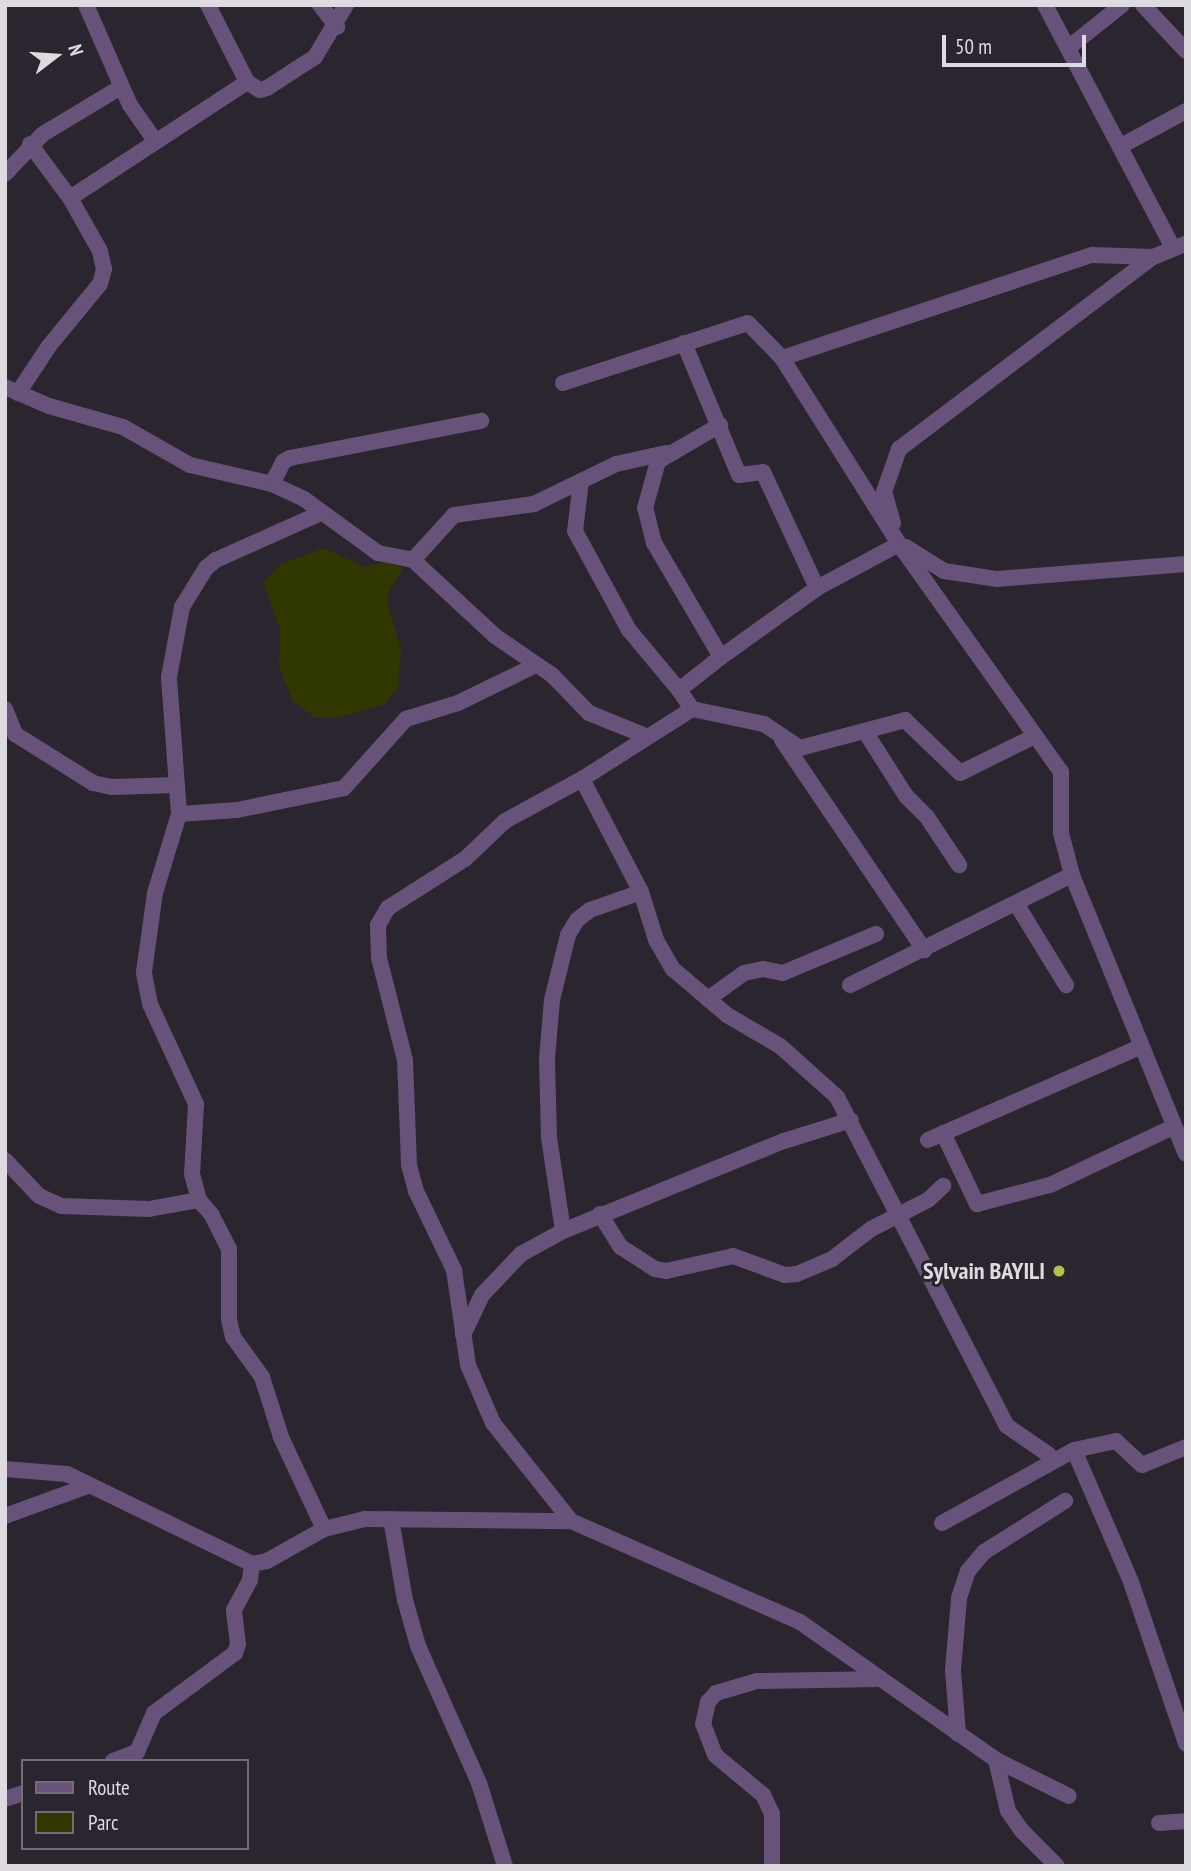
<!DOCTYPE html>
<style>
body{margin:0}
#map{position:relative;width:1191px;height:1871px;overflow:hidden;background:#2a252e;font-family:"PT Sans Narrow",sans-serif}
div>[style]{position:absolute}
.green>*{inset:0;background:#313700}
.street>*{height:16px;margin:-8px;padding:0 8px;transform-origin:8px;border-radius:8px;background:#675279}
.dots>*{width:19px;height:19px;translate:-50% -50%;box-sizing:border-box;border:4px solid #2a252e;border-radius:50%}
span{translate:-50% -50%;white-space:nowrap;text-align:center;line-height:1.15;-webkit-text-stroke:6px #2a252e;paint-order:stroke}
.poi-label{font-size:24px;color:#dddae0;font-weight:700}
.right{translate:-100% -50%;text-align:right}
.frame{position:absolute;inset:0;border:7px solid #dddae0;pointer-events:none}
.legend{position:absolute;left:21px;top:1759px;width:228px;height:91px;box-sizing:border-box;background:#2a252e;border:2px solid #726d75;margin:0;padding:9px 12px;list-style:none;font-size:21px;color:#dddae0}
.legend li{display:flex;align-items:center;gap:14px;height:35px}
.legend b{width:35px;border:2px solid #726d75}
.north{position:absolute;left:21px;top:21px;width:70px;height:70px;-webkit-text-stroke:5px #2a252e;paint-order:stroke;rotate:73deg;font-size:19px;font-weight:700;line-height:28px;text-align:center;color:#dddae0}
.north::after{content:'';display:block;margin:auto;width:24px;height:32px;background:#dddae0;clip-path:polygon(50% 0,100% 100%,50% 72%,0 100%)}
.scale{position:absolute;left:942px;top:35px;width:144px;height:32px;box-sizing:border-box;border:4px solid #dddae0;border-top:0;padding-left:9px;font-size:21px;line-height:24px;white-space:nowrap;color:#dddae0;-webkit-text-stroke:5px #2a252e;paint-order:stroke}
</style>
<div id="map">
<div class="green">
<i style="clip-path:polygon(324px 548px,365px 567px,387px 561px,403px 568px,389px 592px,388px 605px,401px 650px,398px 689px,384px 704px,337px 718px,316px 718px,292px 701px,279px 666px,280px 629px,263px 583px,281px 564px)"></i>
</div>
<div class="street">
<i style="left:86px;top:5px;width:109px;rotate:66.3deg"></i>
<i style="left:130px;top:105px;width:45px;rotate:54.9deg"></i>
<i style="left:208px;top:5px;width:86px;rotate:63.1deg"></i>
<i style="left:320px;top:5px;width:28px;rotate:52deg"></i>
<i style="left:1045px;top:5px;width:275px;rotate:62.2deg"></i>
<i style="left:1143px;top:5px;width:63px;rotate:46.9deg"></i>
<i style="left:1068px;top:48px;width:69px;rotate:-38.5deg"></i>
<i style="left:30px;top:144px;width:67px;rotate:53.5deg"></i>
<i style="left:1121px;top:146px;width:74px;rotate:-28.3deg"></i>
<i style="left:5px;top:174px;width:55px;rotate:-46.5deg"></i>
<i style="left:43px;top:134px;width:91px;rotate:-31.1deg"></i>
<i style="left:684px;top:343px;width:143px;rotate:67.4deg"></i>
<i style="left:739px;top:475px;width:24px;rotate:-7deg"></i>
<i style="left:763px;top:472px;width:128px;rotate:65deg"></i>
<i style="left:782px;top:358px;width:220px;rotate:57.8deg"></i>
<i style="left:899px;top:544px;width:280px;rotate:54.6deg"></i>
<i style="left:1061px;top:772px;width:61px;rotate:90deg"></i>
<i style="left:1061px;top:833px;width:43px;rotate:75.3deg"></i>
<i style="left:1072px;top:875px;width:301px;rotate:67.8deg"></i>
<i style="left:563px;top:383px;width:194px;rotate:-18deg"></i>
<i style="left:748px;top:323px;width:49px;rotate:45.8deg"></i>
<i style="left:782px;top:358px;width:327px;rotate:-18.4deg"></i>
<i style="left:1092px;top:255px;width:61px;rotate:1.9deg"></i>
<i style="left:1153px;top:257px;width:35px;rotate:-22deg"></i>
<i style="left:5px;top:387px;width:48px;rotate:23.4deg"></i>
<i style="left:49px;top:406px;width:77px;rotate:15.8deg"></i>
<i style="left:123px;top:427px;width:77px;rotate:29.6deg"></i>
<i style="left:190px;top:465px;width:84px;rotate:13deg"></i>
<i style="left:272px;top:484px;width:35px;rotate:25deg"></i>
<i style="left:304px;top:499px;width:92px;rotate:36.1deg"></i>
<i style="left:378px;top:553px;width:36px;rotate:11deg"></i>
<i style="left:413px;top:560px;width:112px;rotate:42.8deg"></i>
<i style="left:495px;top:636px;width:69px;rotate:34.4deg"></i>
<i style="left:552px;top:675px;width:53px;rotate:45.8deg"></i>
<i style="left:589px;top:713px;width:61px;rotate:22deg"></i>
<i style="left:18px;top:393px;width:56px;rotate:-56.6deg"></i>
<i style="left:49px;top:346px;width:80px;rotate:-50.6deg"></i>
<i style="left:100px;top:284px;width:16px;rotate:-75deg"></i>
<i style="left:104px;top:269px;width:18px;rotate:-103deg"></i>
<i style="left:100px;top:251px;width:61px;rotate:-119.5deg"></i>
<i style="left:70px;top:198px;width:212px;rotate:-33.2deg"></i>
<i style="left:247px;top:82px;width:15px;rotate:32deg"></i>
<i style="left:260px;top:90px;width:7px;rotate:-16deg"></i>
<i style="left:267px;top:88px;width:57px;rotate:-32.9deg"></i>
<i style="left:315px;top:57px;width:61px;rotate:-59.2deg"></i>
<i style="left:581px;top:481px;width:50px;rotate:96.8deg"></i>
<i style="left:575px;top:531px;width:113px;rotate:61.4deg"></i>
<i style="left:629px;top:630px;width:78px;rotate:50.2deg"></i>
<i style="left:272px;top:484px;width:25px;rotate:-63deg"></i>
<i style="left:283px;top:462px;width:8px;rotate:-30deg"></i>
<i style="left:290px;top:458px;width:195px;rotate:-11deg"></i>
<i style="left:893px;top:523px;width:32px;rotate:-106deg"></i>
<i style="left:884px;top:492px;width:46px;rotate:-70.8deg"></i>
<i style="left:899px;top:449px;width:318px;rotate:-37.1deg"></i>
<i style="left:906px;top:547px;width:45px;rotate:32.3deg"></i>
<i style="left:944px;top:571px;width:54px;rotate:8.6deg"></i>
<i style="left:997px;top:579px;width:190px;rotate:-4.5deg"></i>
<i style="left:413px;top:560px;width:61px;rotate:-47.7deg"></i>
<i style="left:454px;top:515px;width:81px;rotate:-7.8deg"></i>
<i style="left:534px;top:504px;width:91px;rotate:-26deg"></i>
<i style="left:616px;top:464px;width:51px;rotate:-12.4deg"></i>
<i style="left:721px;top:657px;width:118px;rotate:-35.7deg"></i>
<i style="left:817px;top:588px;width:93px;rotate:-28.2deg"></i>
<i style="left:5px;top:709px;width:27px;rotate:68deg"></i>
<i style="left:15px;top:734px;width:92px;rotate:32.1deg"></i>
<i style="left:93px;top:783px;width:19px;rotate:12deg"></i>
<i style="left:112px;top:787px;width:65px;rotate:-1.8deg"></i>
<i style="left:692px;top:709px;width:74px;rotate:11.8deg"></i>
<i style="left:764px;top:724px;width:43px;rotate:33.7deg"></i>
<i style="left:800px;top:748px;width:109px;rotate:-14.9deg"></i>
<i style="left:905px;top:720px;width:76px;rotate:43.9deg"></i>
<i style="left:960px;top:773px;width:81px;rotate:-26.3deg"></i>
<i style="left:866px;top:733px;width:75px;rotate:57.6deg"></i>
<i style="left:906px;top:796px;width:30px;rotate:45deg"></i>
<i style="left:927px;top:817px;width:58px;rotate:56.3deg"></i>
<i style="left:782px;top:740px;width:254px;rotate:55.9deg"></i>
<i style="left:582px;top:779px;width:127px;rotate:62.4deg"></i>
<i style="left:641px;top:892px;width:50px;rotate:72.6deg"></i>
<i style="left:656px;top:940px;width:34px;rotate:60deg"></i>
<i style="left:673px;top:969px;width:71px;rotate:40.4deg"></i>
<i style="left:727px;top:1015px;width:61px;rotate:30.3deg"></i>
<i style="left:780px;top:1046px;width:76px;rotate:41.8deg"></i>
<i style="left:837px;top:1097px;width:370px;rotate:62.7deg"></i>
<i style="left:1007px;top:1426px;width:51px;rotate:34.6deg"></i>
<i style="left:179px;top:814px;width:137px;rotate:-94.2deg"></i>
<i style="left:169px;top:677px;width:71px;rotate:-79.5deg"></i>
<i style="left:182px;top:607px;width:46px;rotate:-58.4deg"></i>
<i style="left:206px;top:568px;width:13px;rotate:-39deg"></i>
<i style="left:216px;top:560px;width:115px;rotate:-24.1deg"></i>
<i style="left:1017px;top:905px;width:94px;rotate:58.5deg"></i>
<i style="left:850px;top:985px;width:248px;rotate:-26.4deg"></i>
<i style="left:708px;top:999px;width:44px;rotate:-35.8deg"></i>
<i style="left:744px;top:973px;width:19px;rotate:-12deg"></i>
<i style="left:763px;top:969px;width:20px;rotate:11deg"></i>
<i style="left:783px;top:973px;width:101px;rotate:-22.8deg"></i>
<i style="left:943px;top:1133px;width:79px;rotate:64.4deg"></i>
<i style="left:977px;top:1204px;width:75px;rotate:-14.6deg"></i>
<i style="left:1050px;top:1185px;width:136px;rotate:-25.2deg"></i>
<i style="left:928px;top:1140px;width:232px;rotate:-23.7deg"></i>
<i style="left:5px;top:1160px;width:50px;rotate:46.6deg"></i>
<i style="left:39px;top:1196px;width:24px;rotate:24deg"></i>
<i style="left:61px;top:1206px;width:88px;rotate:2deg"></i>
<i style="left:149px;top:1209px;width:51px;rotate:-10.2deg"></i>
<i style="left:600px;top:1214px;width:39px;rotate:58deg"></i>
<i style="left:621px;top:1247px;width:40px;rotate:32.9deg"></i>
<i style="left:655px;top:1269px;width:11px;rotate:10deg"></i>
<i style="left:666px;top:1271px;width:69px;rotate:-12.6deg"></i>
<i style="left:733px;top:1256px;width:55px;rotate:20.1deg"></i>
<i style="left:785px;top:1275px;width:12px;rotate:-5deg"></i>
<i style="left:797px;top:1274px;width:38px;rotate:-23deg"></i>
<i style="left:832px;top:1259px;width:49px;rotate:-37.6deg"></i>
<i style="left:871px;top:1229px;width:64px;rotate:-27deg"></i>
<i style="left:928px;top:1200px;width:21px;rotate:-43deg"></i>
<i style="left:563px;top:1231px;width:95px;rotate:-98.5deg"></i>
<i style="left:549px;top:1137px;width:78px;rotate:-91.5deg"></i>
<i style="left:547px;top:1059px;width:59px;rotate:-85.2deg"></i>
<i style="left:552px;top:1000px;width:67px;rotate:-76.2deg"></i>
<i style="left:568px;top:935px;width:17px;rotate:-59deg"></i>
<i style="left:577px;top:920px;width:16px;rotate:-38deg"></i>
<i style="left:590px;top:910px;width:54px;rotate:-19.4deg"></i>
<i style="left:463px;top:1335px;width:44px;rotate:-64.6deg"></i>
<i style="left:482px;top:1295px;width:57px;rotate:-46.4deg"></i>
<i style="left:521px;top:1254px;width:48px;rotate:-28.7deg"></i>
<i style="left:563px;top:1231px;width:239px;rotate:-22.2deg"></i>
<i style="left:784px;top:1141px;width:70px;rotate:-17.4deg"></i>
<i style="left:1074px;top:1450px;width:144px;rotate:66.6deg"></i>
<i style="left:1131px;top:1582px;width:171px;rotate:71.2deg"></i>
<i style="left:5px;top:1469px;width:62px;rotate:4.6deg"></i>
<i style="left:67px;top:1474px;width:206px;rotate:25.9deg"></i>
<i style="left:252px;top:1564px;width:15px;rotate:-11deg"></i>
<i style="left:267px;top:1561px;width:65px;rotate:-29.3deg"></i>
<i style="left:324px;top:1529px;width:42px;rotate:-13.7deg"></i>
<i style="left:365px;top:1519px;width:206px;rotate:0.6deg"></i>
<i style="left:571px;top:1521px;width:250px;rotate:23.8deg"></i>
<i style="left:800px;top:1622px;width:240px;rotate:35.1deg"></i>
<i style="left:996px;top:1760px;width:81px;rotate:26.3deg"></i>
<i style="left:5px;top:1516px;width:90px;rotate:-20deg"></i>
<i style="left:391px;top:1519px;width:82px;rotate:80.2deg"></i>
<i style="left:405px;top:1600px;width:48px;rotate:74.2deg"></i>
<i style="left:418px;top:1646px;width:150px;rotate:66deg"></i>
<i style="left:479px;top:1783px;width:87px;rotate:72.6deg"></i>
<i style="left:571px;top:1521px;width:125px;rotate:-128.5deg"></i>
<i style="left:493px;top:1423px;width:63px;rotate:-113.3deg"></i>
<i style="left:468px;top:1365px;width:96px;rotate:-98.4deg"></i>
<i style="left:454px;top:1270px;width:88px;rotate:-115.7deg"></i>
<i style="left:416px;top:1191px;width:28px;rotate:-105deg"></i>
<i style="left:409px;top:1164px;width:104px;rotate:-92.2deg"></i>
<i style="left:405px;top:1060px;width:105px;rotate:-104.3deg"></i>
<i style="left:379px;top:958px;width:33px;rotate:-92deg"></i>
<i style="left:378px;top:925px;width:20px;rotate:-60deg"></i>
<i style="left:388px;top:908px;width:91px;rotate:-32.5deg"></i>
<i style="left:465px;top:859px;width:55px;rotate:-43.5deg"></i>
<i style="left:505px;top:821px;width:88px;rotate:-28.6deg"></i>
<i style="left:582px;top:779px;width:130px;rotate:-32.5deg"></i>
<i style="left:692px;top:709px;width:23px;rotate:-124deg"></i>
<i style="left:679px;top:690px;width:53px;rotate:-38.2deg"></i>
<i style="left:721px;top:657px;width:132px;rotate:-120.4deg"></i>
<i style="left:654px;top:543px;width:36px;rotate:-104deg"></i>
<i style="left:645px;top:508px;width:49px;rotate:-74.5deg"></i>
<i style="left:658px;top:461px;width:72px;rotate:-30.1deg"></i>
<i style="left:942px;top:1523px;width:151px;rotate:-28.9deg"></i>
<i style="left:1074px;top:1450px;width:43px;rotate:-12.1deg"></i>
<i style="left:1116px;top:1441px;width:35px;rotate:43deg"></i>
<i style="left:1142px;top:1465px;width:48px;rotate:-22.2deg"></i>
<i style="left:324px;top:1529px;width:102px;rotate:-115.1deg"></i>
<i style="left:281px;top:1437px;width:63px;rotate:-107.6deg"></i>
<i style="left:262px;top:1377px;width:49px;rotate:-125.9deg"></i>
<i style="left:233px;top:1337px;width:18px;rotate:-103deg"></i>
<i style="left:229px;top:1319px;width:70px;rotate:-90deg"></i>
<i style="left:229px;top:1249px;width:38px;rotate:-117deg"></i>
<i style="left:212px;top:1215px;width:20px;rotate:-131deg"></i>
<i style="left:199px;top:1200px;width:27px;rotate:-105deg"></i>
<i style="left:192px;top:1174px;width:70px;rotate:-86.7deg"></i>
<i style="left:196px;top:1104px;width:110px;rotate:-114.7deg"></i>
<i style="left:150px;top:1004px;width:33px;rotate:-101deg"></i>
<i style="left:144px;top:972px;width:80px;rotate:-82.1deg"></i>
<i style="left:155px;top:893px;width:83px;rotate:-73.1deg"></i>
<i style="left:179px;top:814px;width:58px;rotate:-3.9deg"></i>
<i style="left:237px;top:810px;width:109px;rotate:-11.6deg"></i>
<i style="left:344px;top:788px;width:93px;rotate:-48.1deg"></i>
<i style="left:406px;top:719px;width:54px;rotate:-17.1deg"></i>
<i style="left:458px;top:703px;width:87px;rotate:-26deg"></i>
<i style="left:958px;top:1734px;width:64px;rotate:-94.5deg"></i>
<i style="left:953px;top:1670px;width:72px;rotate:-85.2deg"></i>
<i style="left:959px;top:1598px;width:28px;rotate:-72deg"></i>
<i style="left:968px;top:1571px;width:25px;rotate:-50deg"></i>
<i style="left:984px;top:1552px;width:96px;rotate:-32.2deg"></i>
<i style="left:996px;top:1760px;width:52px;rotate:76.8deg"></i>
<i style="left:1008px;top:1811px;width:24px;rotate:55deg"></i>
<i style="left:1022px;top:1831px;width:49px;rotate:45deg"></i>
<i style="left:113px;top:1761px;width:26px;rotate:-21deg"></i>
<i style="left:137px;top:1752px;width:43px;rotate:-66.4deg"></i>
<i style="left:154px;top:1713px;width:101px;rotate:-36.5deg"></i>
<i style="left:235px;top:1653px;width:9px;rotate:-72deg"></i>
<i style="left:238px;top:1644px;width:34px;rotate:-97deg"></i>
<i style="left:234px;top:1610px;width:34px;rotate:-62deg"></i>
<i style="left:250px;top:1580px;width:16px;rotate:-83deg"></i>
<i style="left:5px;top:1799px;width:19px;rotate:-18deg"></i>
<i style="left:1159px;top:1823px;width:27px;rotate:-4deg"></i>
<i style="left:772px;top:1866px;width:52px;rotate:-90deg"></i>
<i style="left:772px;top:1814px;width:21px;rotate:-115deg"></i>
<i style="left:763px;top:1795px;width:62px;rotate:-140.2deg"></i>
<i style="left:715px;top:1755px;width:33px;rotate:-111deg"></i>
<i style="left:703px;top:1724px;width:23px;rotate:-77deg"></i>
<i style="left:708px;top:1702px;width:12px;rotate:-48deg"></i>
<i style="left:716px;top:1693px;width:43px;rotate:-16.3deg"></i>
<i style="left:757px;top:1681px;width:124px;rotate:-0.9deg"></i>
</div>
<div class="dots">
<i style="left:1059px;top:1271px;background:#b4c24b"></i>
</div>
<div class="poi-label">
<span class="right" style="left:1045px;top:1271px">Sylvain BAYILI</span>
</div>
<div class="frame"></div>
<ul class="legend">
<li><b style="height:9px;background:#675279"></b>Route</li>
<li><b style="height:19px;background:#313700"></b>Parc</li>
</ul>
<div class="north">N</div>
<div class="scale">50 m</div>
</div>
